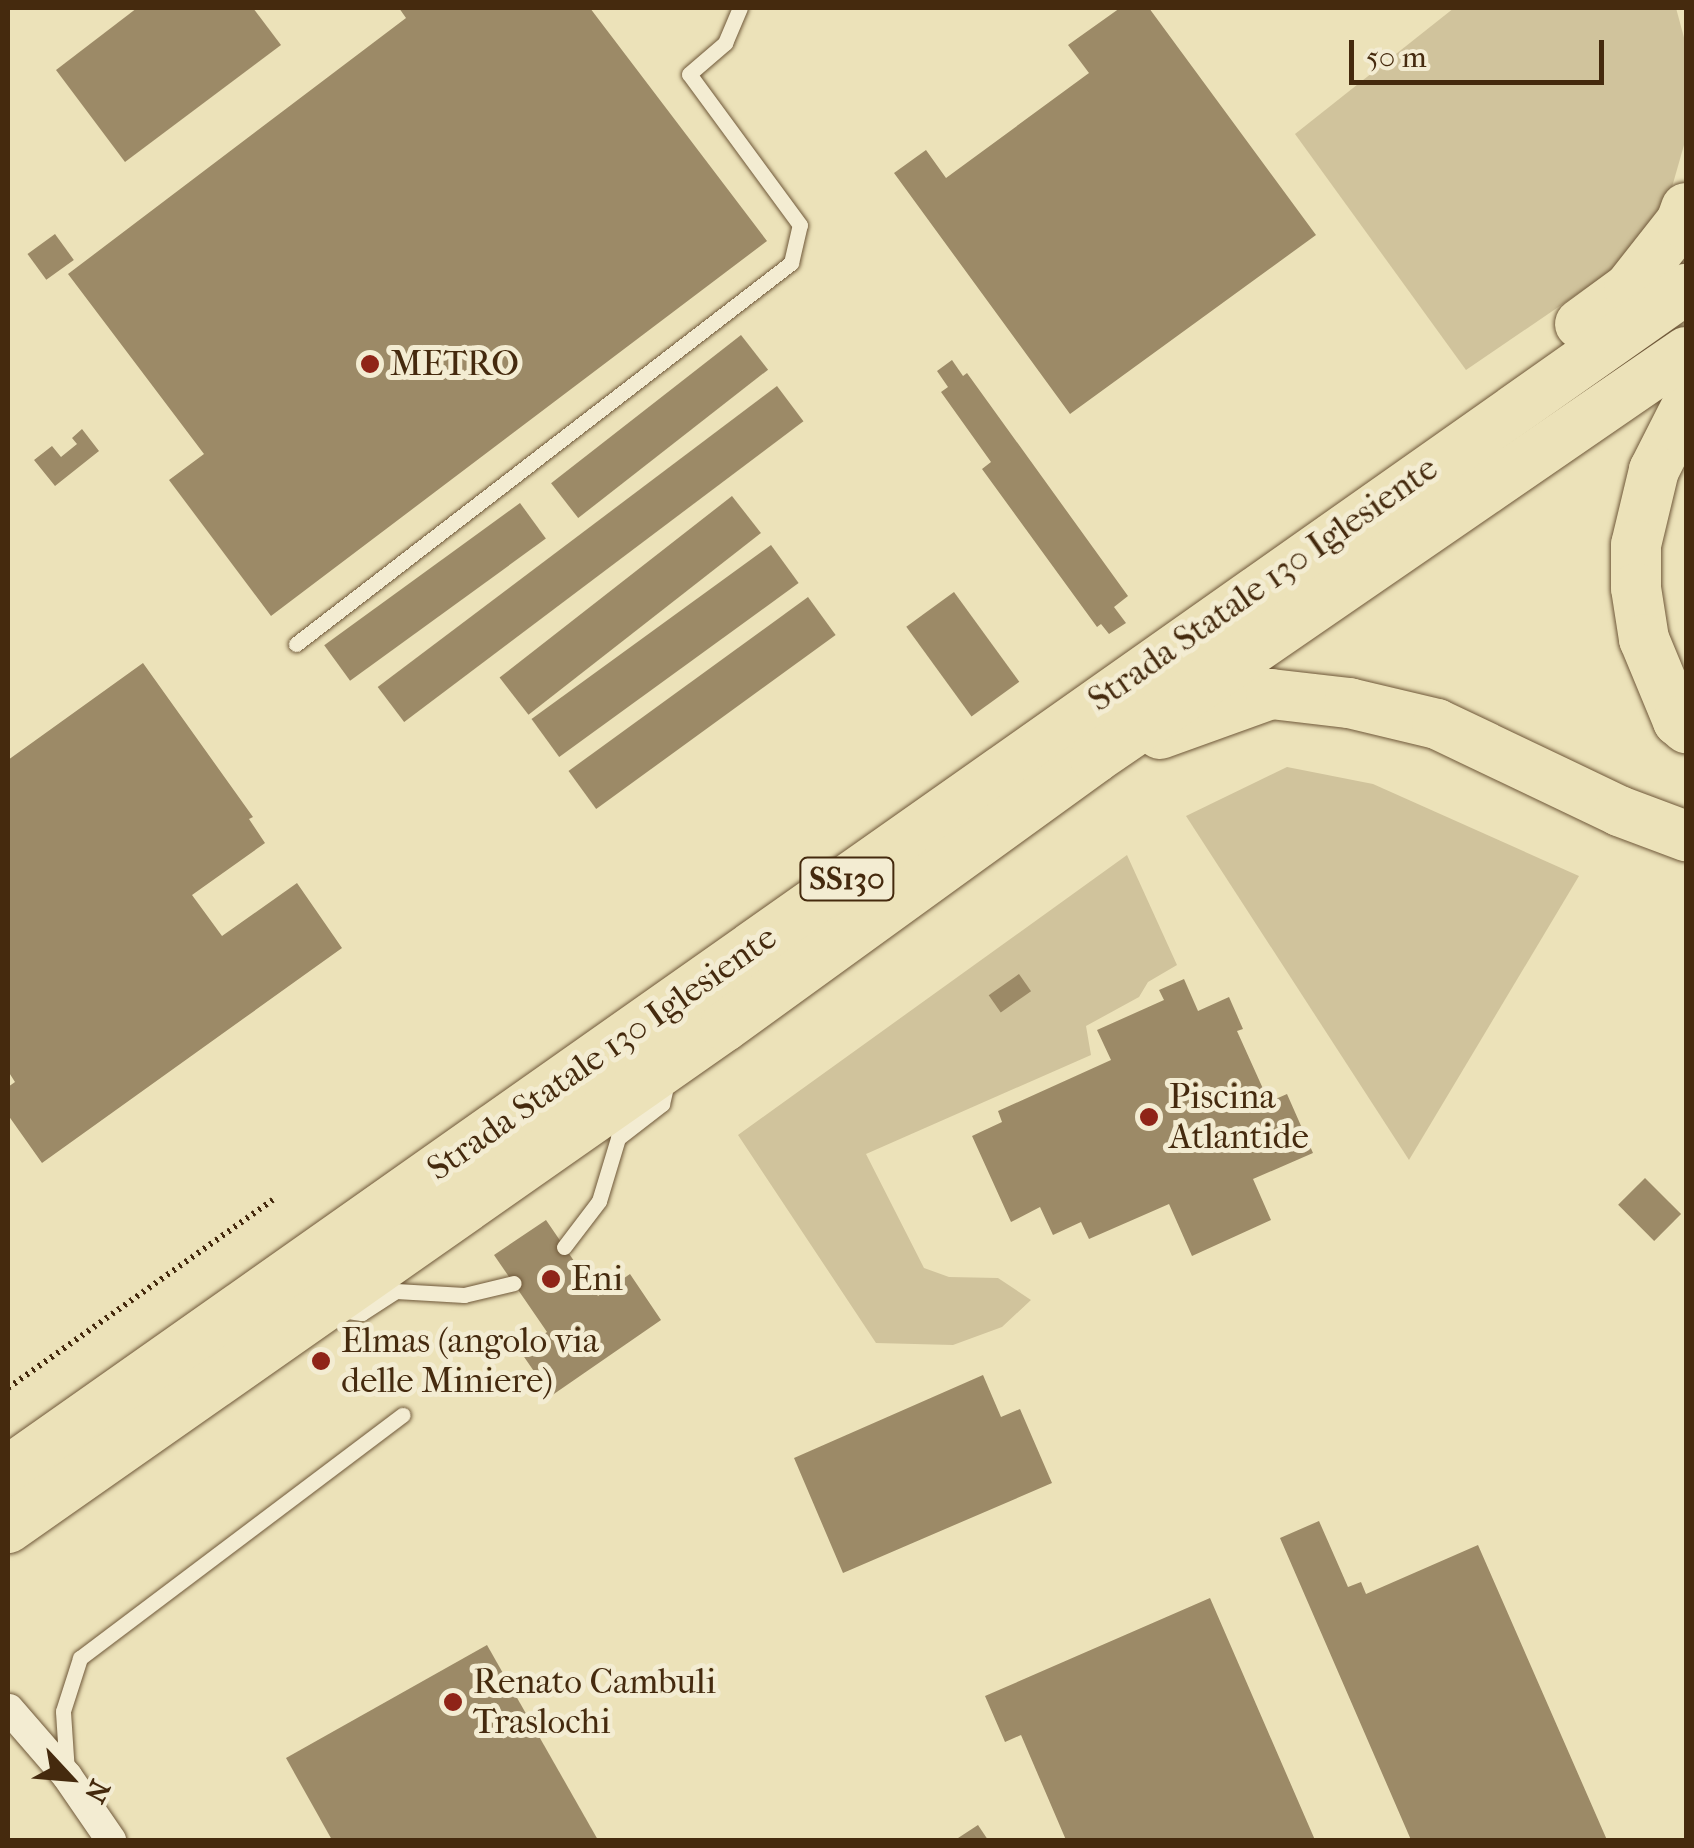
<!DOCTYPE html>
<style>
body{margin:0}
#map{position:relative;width:1694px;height:1848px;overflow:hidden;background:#ece2b9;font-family:"IM FELL French Canon",serif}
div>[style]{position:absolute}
.green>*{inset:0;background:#d0c39c}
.building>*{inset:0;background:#9c8a67;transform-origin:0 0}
.path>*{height:6px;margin-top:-3px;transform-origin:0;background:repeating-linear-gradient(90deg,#452a0e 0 2.5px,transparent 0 7.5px)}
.roads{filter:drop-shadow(0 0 2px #6f5839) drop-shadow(0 0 2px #6f5839)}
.service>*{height:15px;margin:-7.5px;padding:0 7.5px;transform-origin:7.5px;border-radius:7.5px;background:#f3ecd2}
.minor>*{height:30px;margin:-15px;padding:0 15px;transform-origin:15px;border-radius:15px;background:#f3ecd2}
.trunk>*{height:50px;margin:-25px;padding:0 25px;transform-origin:25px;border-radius:25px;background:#ece2b9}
.dots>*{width:28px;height:28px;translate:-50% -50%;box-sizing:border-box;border:5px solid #f3ecd2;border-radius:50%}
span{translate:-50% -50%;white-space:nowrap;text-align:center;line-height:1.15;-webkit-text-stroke:10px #f3ecd2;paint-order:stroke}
.shield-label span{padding:2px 8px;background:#f3ecd2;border:2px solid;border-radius:8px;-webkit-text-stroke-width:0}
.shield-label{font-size:32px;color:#452a0e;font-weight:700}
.poi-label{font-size:35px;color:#452a0e}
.left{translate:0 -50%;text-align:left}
.street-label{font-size:35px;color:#452a0e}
.frame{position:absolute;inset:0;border:10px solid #452a0e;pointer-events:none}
.north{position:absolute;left:20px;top:1728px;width:100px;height:100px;-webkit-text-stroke:8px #f3ecd2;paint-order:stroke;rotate:116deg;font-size:28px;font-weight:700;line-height:40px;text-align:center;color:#452a0e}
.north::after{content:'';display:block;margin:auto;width:35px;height:45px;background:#452a0e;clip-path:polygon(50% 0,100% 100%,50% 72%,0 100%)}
.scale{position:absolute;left:1349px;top:40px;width:255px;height:45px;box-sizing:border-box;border:5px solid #452a0e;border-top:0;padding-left:12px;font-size:30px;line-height:35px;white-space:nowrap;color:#452a0e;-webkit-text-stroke:8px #f3ecd2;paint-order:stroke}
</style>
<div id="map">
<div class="green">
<i style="clip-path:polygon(1454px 8px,1676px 8px,1686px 45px,1686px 138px,1670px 194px,1614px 269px,1466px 370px,1295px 134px)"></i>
<i style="clip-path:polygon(1287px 767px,1373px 784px,1579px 876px,1409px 1160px,1186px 816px)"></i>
<i style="clip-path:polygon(1127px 855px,1177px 965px,1148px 982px,1139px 997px,1086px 1026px,1091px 1055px,866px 1154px,924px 1268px,949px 1277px,998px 1278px,1031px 1300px,1002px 1327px,953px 1345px,876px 1343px,738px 1135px)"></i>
</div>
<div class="building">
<i style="clip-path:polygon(137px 8px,253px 8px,281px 45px,125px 162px,56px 70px)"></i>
<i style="clip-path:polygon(399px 8px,590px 8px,767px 241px,271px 616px,169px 480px,204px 454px,68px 274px,406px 18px)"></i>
<i style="clip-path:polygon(1120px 8px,1149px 8px,1316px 235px,1070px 414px,894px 173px,926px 150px,946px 178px,1089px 73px,1068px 45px)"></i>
<i style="left:55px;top:234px;width:32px;height:34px;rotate:54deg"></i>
<i style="left:741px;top:335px;width:44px;height:241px;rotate:52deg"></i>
<i style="clip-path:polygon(952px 360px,963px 376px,967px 373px,1128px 596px,1114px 607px,1126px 623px,1109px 634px,1101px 624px,1097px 627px,982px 469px,991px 462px,941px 392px,948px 387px,937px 371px)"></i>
<i style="left:777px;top:386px;width:44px;height:500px;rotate:53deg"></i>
<i style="clip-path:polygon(82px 429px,99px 451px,55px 486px,34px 460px,52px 446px,61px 457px,77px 444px,72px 438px)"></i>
<i style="left:732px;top:496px;width:47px;height:295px;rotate:52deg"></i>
<i style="left:520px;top:503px;width:44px;height:242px;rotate:54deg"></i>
<i style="left:771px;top:545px;width:47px;height:296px;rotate:54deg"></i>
<i style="left:954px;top:592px;width:111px;height:59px;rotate:54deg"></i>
<i style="left:808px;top:597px;width:47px;height:296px;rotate:54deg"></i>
<i style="clip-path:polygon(143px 663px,253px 817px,249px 819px,265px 843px,192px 895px,222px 936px,297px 883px,342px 948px,42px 1163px,8px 1115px,8px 1087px,15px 1082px,8px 1071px,8px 760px)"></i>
<i style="left:1019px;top:974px;width:21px;height:37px;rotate:55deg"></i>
<i style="clip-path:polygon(1184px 979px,1198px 1011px,1229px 997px,1243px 1029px,1237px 1031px,1269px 1102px,1287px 1094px,1313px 1153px,1253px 1179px,1271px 1220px,1192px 1256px,1169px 1204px,1089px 1239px,1081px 1222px,1053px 1235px,1040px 1207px,1011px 1222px,972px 1136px,1002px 1122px,998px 1111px,1111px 1060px,1097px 1030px,1164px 1000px,1159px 990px)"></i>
<i style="left:1645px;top:1178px;width:51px;height:38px;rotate:45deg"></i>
<i style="clip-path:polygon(546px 1220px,598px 1296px,630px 1274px,661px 1320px,551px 1396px,520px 1351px,547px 1332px,494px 1255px)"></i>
<i style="clip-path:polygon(983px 1375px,1001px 1417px,1020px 1409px,1052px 1483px,843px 1573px,794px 1458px)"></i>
<i style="clip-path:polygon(1319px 1521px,1348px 1587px,1361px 1582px,1366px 1594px,1478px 1545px,1607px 1840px,1411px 1840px,1280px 1538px)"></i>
<i style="clip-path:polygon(1210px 1598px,1315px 1840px,1066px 1840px,1021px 1735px,1005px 1742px,985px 1696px)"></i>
<i style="clip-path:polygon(487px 1645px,598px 1840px,332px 1840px,286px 1758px)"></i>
<i style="clip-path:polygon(978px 1825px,988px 1840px,955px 1840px)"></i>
</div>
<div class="path">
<i style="left:8px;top:1388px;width:325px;rotate:-35.4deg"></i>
</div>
<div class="roads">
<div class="service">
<i style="left:296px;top:644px;width:625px;rotate:-37.59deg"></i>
<i style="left:791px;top:263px;width:39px;rotate:-77deg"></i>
<i style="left:800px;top:225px;width:187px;rotate:-126.3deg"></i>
<i style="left:689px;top:74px;width:48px;rotate:-40.7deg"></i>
<i style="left:725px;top:43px;width:38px;rotate:-67deg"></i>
<i style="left:564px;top:1247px;width:58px;rotate:-52.7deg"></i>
<i style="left:599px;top:1201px;width:66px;rotate:-73.2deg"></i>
<i style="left:618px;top:1138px;width:56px;rotate:-37.7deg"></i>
<i style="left:662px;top:1104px;width:23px;rotate:-77deg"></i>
<i style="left:340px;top:1310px;width:22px;rotate:8deg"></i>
<i style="left:362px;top:1313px;width:40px;rotate:-32.9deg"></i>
<i style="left:396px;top:1291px;width:68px;rotate:3.4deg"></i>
<i style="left:464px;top:1295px;width:51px;rotate:-13.5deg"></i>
<i style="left:67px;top:1772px;width:61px;rotate:-93.8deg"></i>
<i style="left:63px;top:1711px;width:56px;rotate:-72.2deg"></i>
<i style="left:80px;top:1658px;width:404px;rotate:-37deg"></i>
</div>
<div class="minor">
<i style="left:9px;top:1709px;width:89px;rotate:49.1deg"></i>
<i style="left:67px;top:1776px;width:78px;rotate:55.5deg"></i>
</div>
<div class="trunk">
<i style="left:1580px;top:324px;width:61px;rotate:-36.3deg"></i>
<i style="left:1629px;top:288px;width:84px;rotate:-51.8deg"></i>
<i style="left:1681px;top:222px;width:15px;rotate:-70deg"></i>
<i style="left:1686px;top:407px;width:71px;rotate:116.9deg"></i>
<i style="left:1654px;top:470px;width:77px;rotate:103.5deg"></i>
<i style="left:1636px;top:545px;width:43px;rotate:90deg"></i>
<i style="left:1636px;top:588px;width:52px;rotate:81.1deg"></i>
<i style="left:1644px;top:639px;width:89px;rotate:67.5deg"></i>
<i style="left:1678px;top:721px;width:11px;rotate:41deg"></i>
<i style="left:1160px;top:734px;width:118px;rotate:-19.8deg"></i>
<i style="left:1271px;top:694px;width:79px;rotate:6.6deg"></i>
<i style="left:1349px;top:703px;width:90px;rotate:13.4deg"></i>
<i style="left:1437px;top:724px;width:202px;rotate:25.5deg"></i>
<i style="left:1619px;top:811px;width:72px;rotate:20.5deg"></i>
<i style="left:8px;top:1471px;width:2053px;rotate:-35.16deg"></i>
<i style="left:8px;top:1528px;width:875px;rotate:-35deg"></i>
<i style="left:725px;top:1026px;width:457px;rotate:-35.9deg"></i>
<i style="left:1095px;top:758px;width:717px;rotate:-34.49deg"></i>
</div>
</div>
<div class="dots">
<i style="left:370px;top:364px;background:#8f2418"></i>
<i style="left:1149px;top:1117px;background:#8f2418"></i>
<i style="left:551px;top:1279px;background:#8f2418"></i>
<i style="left:321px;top:1361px;background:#8f2418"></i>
<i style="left:453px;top:1702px;background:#8f2418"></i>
</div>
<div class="shield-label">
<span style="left:847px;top:879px">SS130</span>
</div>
<div class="poi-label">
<span class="left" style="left:390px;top:364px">METRO</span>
<span class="left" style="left:1169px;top:1117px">Piscina<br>Atlantide</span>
<span class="left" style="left:571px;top:1279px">Eni</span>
<span class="left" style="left:341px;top:1361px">Elmas (angolo via<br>delle Miniere)</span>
<span class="left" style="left:473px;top:1702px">Renato Cambuli<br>Traslochi</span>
</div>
<div class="street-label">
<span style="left:1263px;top:584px;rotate:-35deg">Strada Statale 130 Iglesiente</span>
<span style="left:602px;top:1053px;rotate:-35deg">Strada Statale 130 Iglesiente</span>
</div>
<div class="frame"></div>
<div class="north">N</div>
<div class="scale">50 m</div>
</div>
